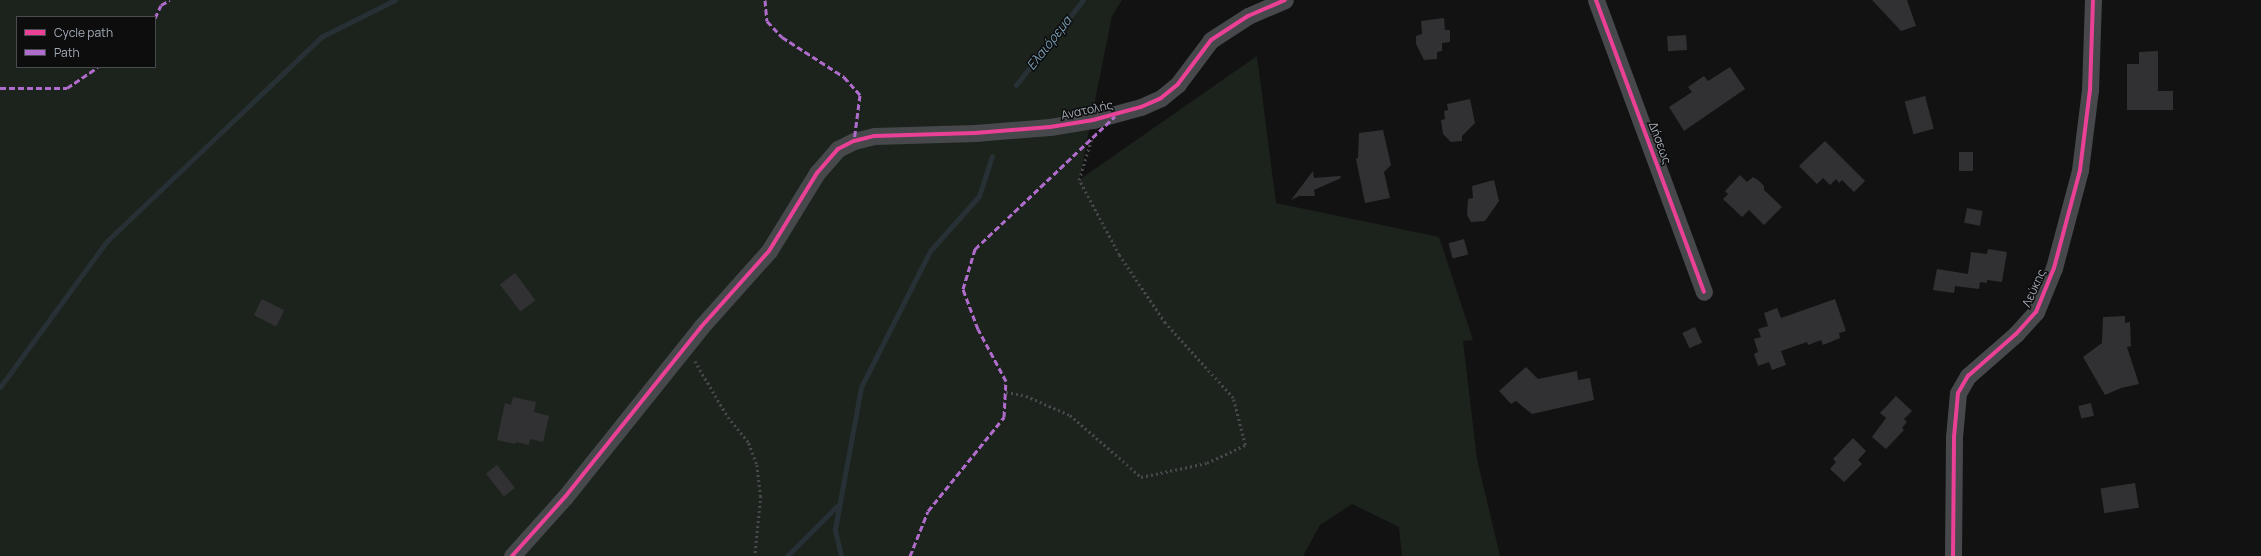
<!DOCTYPE html>
<meta charset="utf-8">
<style>
body{margin:0}
#map{position:relative;width:2261px;height:556px;overflow:hidden;background:#121212;font-family:Manrope,sans-serif}
div>[style]{position:absolute}
.green>*{inset:0;background:#1c231c}
.stream>*{height:5px;margin:-2.5px;padding:0 2.5px;transform-origin:2.5px;border-radius:2.5px;background:#273135}
.building>*{inset:0;background:#313133;transform-origin:0 0}
.path>*{height:2.5px;margin-top:-1.25px;transform-origin:0;background:repeating-linear-gradient(90deg,#48494d 0 2px,transparent 0 5px)}
.street>*{height:17px;margin:-8.5px;padding:0 8.5px;transform-origin:8.5px;border-radius:8.5px;background:#46484b}
.quiet>*{height:3px;margin-top:-1.5px;transform-origin:0;background:repeating-linear-gradient(90deg,#b06ccc 0 6px,transparent 0 9px)}
.cycleway>*{height:4px;margin:-2px;padding:0 2px;transform-origin:2px;border-radius:2px;background:#ea4096}
span{translate:-50% -50%;white-space:nowrap;text-align:center;line-height:1.15;-webkit-text-stroke:3px #0d0d0e;paint-order:stroke}
.street-label{font-size:12px;color:#a2aab4}
.water-label{font-size:13px;color:#779cb2;font-style:italic}
.legend{position:absolute;left:16px;top:16px;width:140px;height:52px;box-sizing:border-box;background:#0d0d0e;border:1px solid #494c50;margin:0;padding:5px 7px;list-style:none;font-size:12px;color:#a2aab4}
.legend li{display:flex;align-items:center;gap:8px;height:20px}
.legend b{width:20px;border:1px solid #494c50}
</style>
<div id="map">
<div class="green">
<i style="clip-path:polygon(evenodd,0 0,1122px 0,1112px 16px,1079px 180px,1257px 56px,1276px 203px,1439px 237px,1473px 340px,1463px 341px,1477px 459px,1500px 556px,1402px 556px,1399px 527px,1352px 504px,1320px 525px,1303px 556px,0 556px,0 0,17px 17px,155px 17px,155px 67px,17px 67px,17px 17px)"></i>
</div>
<div class="stream">
<i style="left:1016px;top:85px;width:108px;rotate:-51.8deg"></i>
<i style="left:0;top:387px;width:181px;rotate:-53.8deg"></i>
<i style="left:107px;top:241px;width:296px;rotate:-43.6deg"></i>
<i style="left:321px;top:37px;width:83px;rotate:-26.6deg"></i>
<i style="left:787px;top:556px;width:74px;rotate:-45deg"></i>
<i style="left:841px;top:556px;width:28px;rotate:-103deg"></i>
<i style="left:835px;top:529px;width:144px;rotate:-79.6deg"></i>
<i style="left:861px;top:387px;width:153px;rotate:-63.1deg"></i>
<i style="left:930px;top:251px;width:74px;rotate:-48.3deg"></i>
<i style="left:979px;top:196px;width:42px;rotate:-72deg"></i>
</div>
<div class="building">
<i style="clip-path:polygon(1872px 0,1907px 0,1916px 26px,1901px 31px)"></i>
<i style="clip-path:polygon(1444px 18px,1445px 30px,1450px 30px,1450px 42px,1442px 43px,1442px 51px,1437px 52px,1437px 59px,1424px 60px,1416px 44px,1416px 36px,1422px 34px,1421px 21px)"></i>
<i style="left:1686px;top:35px;width:15px;height:19px;rotate:86deg"></i>
<i style="clip-path:polygon(2158px 51px,2158px 91px,2173px 91px,2173px 110px,2127px 110px,2127px 64px,2139px 64px,2139px 52px)"></i>
<i style="clip-path:polygon(1730px 67px,1745px 89px,1684px 131px,1669px 107px,1692px 92px,1688px 87px,1704px 76px,1708px 81px)"></i>
<i style="left:1925px;top:96px;width:34px;height:21px;rotate:75deg"></i>
<i style="clip-path:polygon(1470px 99px,1475px 123px,1462px 136px,1462px 141px,1451px 142px,1443px 134px,1441px 120px,1445px 119px,1444px 111px,1448px 110px,1447px 104px)"></i>
<i style="clip-path:polygon(1383px 130px,1391px 165px,1384px 172px,1390px 198px,1365px 203px,1356px 159px,1358px 158px,1359px 133px)"></i>
<i style="clip-path:polygon(1825px 141px,1865px 181px,1854px 192px,1842px 180px,1839px 183px,1836px 179px,1830px 185px,1823px 178px,1817px 184px,1799px 166px)"></i>
<i style="left:1959px;top:152px;width:14px;height:19px"></i>
<i style="clip-path:polygon(1313px 171px,1314px 178px,1340px 176px,1341px 178px,1314px 190px,1315px 196px,1299px 196px,1291px 200px)"></i>
<i style="clip-path:polygon(1740px 175px,1747px 182px,1753px 177px,1758px 180px,1764px 186px,1764px 190px,1782px 207px,1764px 225px,1749px 210px,1742px 217px,1723px 199px,1728px 194px,1725px 191px)"></i>
<i style="clip-path:polygon(1494px 180px,1499px 201px,1485px 221px,1471px 222px,1467px 215px,1468px 199px,1473px 198px,1472px 186px)"></i>
<i style="left:1967px;top:208px;width:16px;height:15px;rotate:11deg"></i>
<i style="left:1464px;top:239px;width:16px;height:16px;rotate:75deg"></i>
<i style="clip-path:polygon(1988px 249px,2007px 252px,2002px 282px,1987px 280px,1987px 283px,1980px 282px,1979px 289px,1955px 286px,1954px 293px,1933px 290px,1937px 269px,1968px 274px,1971px 252px,1987px 254px)"></i>
<i style="left:515px;top:273px;width:34px;height:19px;rotate:53deg"></i>
<i style="left:262px;top:299px;width:25px;height:18px;rotate:27deg"></i>
<i style="clip-path:polygon(1835px 299px,1846px 331px,1839px 333px,1840px 338px,1823px 345px,1821px 340px,1808px 345px,1807px 342px,1781px 351px,1786px 365px,1772px 370px,1769px 362px,1758px 366px,1754px 354px,1758px 352px,1754px 339px,1761px 337px,1758px 329px,1768px 326px,1764px 313px,1777px 308px,1781px 318px)"></i>
<i style="clip-path:polygon(2125px 316px,2125px 323px,2130px 322px,2131px 346px,2127px 347px,2139px 384px,2121px 388px,2105px 395px,2083px 357px,2102px 343px,2103px 317px)"></i>
<i style="left:1695px;top:327px;width:17px;height:14px;rotate:65deg"></i>
<i style="clip-path:polygon(1526px 367px,1538px 379px,1577px 371px,1578px 380px,1590px 378px,1594px 400px,1532px 414px,1516px 401px,1511px 404px,1499px 391px)"></i>
<i style="clip-path:polygon(1896px 396px,1912px 411px,1904px 419px,1907px 422px,1902px 428px,1904px 430px,1886px 449px,1872px 437px,1886px 418px,1880px 413px)"></i>
<i style="clip-path:polygon(513px 397px,536px 402px,534px 412px,549px 416px,543px 442px,530px 439px,529px 445px,516px 442px,515px 444px,497px 440px,505px 403px,511px 405px)"></i>
<i style="left:2091px;top:403px;width:13px;height:13px;rotate:77deg"></i>
<i style="clip-path:polygon(1853px 438px,1866px 451px,1858px 460px,1862px 464px,1844px 482px,1830px 469px,1836px 462px,1833px 459px)"></i>
<i style="left:497px;top:465px;width:29px;height:14px;rotate:52deg"></i>
<i style="left:2135px;top:483px;width:25px;height:35px;rotate:81deg"></i>
</div>
<div class="path">
<i style="left:695px;top:361px;width:65px;rotate:59.5deg"></i>
<i style="left:728px;top:417px;width:33px;rotate:51deg"></i>
<i style="left:749px;top:443px;width:23px;rotate:70deg"></i>
<i style="left:757px;top:465px;width:31px;rotate:83deg"></i>
<i style="left:761px;top:496px;width:60px;rotate:95.7deg"></i>
<i style="left:1006px;top:392px;width:20px;rotate:11deg"></i>
<i style="left:1026px;top:396px;width:48px;rotate:23.4deg"></i>
<i style="left:1070px;top:415px;width:94px;rotate:41.1deg"></i>
<i style="left:1141px;top:477px;width:67px;rotate:-12deg"></i>
<i style="left:1207px;top:463px;width:42px;rotate:-25.3deg"></i>
<i style="left:1245px;top:445px;width:49px;rotate:-104.3deg"></i>
<i style="left:1233px;top:398px;width:101px;rotate:-132.2deg"></i>
<i style="left:1165px;top:323px;width:82px;rotate:-124.1deg"></i>
<i style="left:1119px;top:255px;width:85px;rotate:-118.1deg"></i>
<i style="left:1079px;top:180px;width:45px;rotate:-73.2deg"></i>
</div>
<div class="street">
<i style="left:1596px;top:0;width:311px;rotate:69.7deg"></i>
<i style="left:512px;top:556px;width:79px;rotate:-48.1deg"></i>
<i style="left:565px;top:497px;width:218px;rotate:-51.3deg"></i>
<i style="left:701px;top:327px;width:102px;rotate:-48.2deg"></i>
<i style="left:769px;top:251px;width:92px;rotate:-58.4deg"></i>
<i style="left:817px;top:173px;width:32px;rotate:-49deg"></i>
<i style="left:838px;top:149px;width:18px;rotate:-27deg"></i>
<i style="left:854px;top:141px;width:21px;rotate:-14deg"></i>
<i style="left:874px;top:136px;width:101px;rotate:-1.7deg"></i>
<i style="left:975px;top:133px;width:75px;rotate:-4.6deg"></i>
<i style="left:1050px;top:127px;width:44px;rotate:-9.2deg"></i>
<i style="left:1093px;top:120px;width:50px;rotate:-15.2deg"></i>
<i style="left:1141px;top:107px;width:22px;rotate:-24deg"></i>
<i style="left:1161px;top:98px;width:22px;rotate:-39deg"></i>
<i style="left:1178px;top:84px;width:55px;rotate:-53.1deg"></i>
<i style="left:1211px;top:40px;width:44px;rotate:-33deg"></i>
<i style="left:1248px;top:16px;width:40px;rotate:-23.4deg"></i>
<i style="left:1953px;top:556px;width:119px;rotate:-89.5deg"></i>
<i style="left:1954px;top:437px;width:44px;rotate:-84.8deg"></i>
<i style="left:1958px;top:393px;width:20px;rotate:-60deg"></i>
<i style="left:1968px;top:376px;width:64px;rotate:-41.2deg"></i>
<i style="left:2016px;top:334px;width:30px;rotate:-48deg"></i>
<i style="left:2036px;top:312px;width:48px;rotate:-67.8deg"></i>
<i style="left:2054px;top:268px;width:101px;rotate:-75.1deg"></i>
<i style="left:2080px;top:170px;width:81px;rotate:-82.9deg"></i>
<i style="left:2090px;top:90px;width:90px;rotate:-88.1deg"></i>
</div>
<div class="quiet">
<i style="left:765px;top:0;width:21px;rotate:85deg"></i>
<i style="left:767px;top:21px;width:22px;rotate:47deg"></i>
<i style="left:782px;top:37px;width:74px;rotate:32.8deg"></i>
<i style="left:844px;top:77px;width:24px;rotate:48deg"></i>
<i style="left:860px;top:95px;width:46px;rotate:97.4deg"></i>
<i style="left:155px;top:18px;width:14px;rotate:-65deg"></i>
<i style="left:161px;top:5px;width:10px;rotate:-29deg"></i>
<i style="left:0;top:88px;width:67px"></i>
<i style="left:67px;top:88px;width:37px;rotate:-34deg"></i>
<i style="left:910px;top:556px;width:48px;rotate:-68.2deg"></i>
<i style="left:928px;top:511px;width:121px;rotate:-51deg"></i>
<i style="left:1004px;top:417px;width:36px;rotate:-87deg"></i>
<i style="left:1006px;top:381px;width:59px;rotate:-118.3deg"></i>
<i style="left:978px;top:329px;width:43px;rotate:-110.6deg"></i>
<i style="left:963px;top:289px;width:42px;rotate:-73.3deg"></i>
<i style="left:975px;top:249px;width:193px;rotate:-43.5deg"></i>
</div>
<div class="cycleway">
<i style="left:1596px;top:0;width:311px;rotate:69.7deg"></i>
<i style="left:512px;top:556px;width:79px;rotate:-48.1deg"></i>
<i style="left:565px;top:497px;width:218px;rotate:-51.3deg"></i>
<i style="left:701px;top:327px;width:102px;rotate:-48.2deg"></i>
<i style="left:769px;top:251px;width:92px;rotate:-58.4deg"></i>
<i style="left:817px;top:173px;width:32px;rotate:-49deg"></i>
<i style="left:838px;top:149px;width:18px;rotate:-27deg"></i>
<i style="left:854px;top:141px;width:21px;rotate:-14deg"></i>
<i style="left:874px;top:136px;width:101px;rotate:-1.7deg"></i>
<i style="left:975px;top:133px;width:75px;rotate:-4.6deg"></i>
<i style="left:1050px;top:127px;width:44px;rotate:-9.2deg"></i>
<i style="left:1093px;top:120px;width:50px;rotate:-15.2deg"></i>
<i style="left:1141px;top:107px;width:22px;rotate:-24deg"></i>
<i style="left:1161px;top:98px;width:22px;rotate:-39deg"></i>
<i style="left:1178px;top:84px;width:55px;rotate:-53.1deg"></i>
<i style="left:1211px;top:40px;width:44px;rotate:-33deg"></i>
<i style="left:1248px;top:16px;width:40px;rotate:-23.4deg"></i>
<i style="left:1953px;top:556px;width:119px;rotate:-89.5deg"></i>
<i style="left:1954px;top:437px;width:44px;rotate:-84.8deg"></i>
<i style="left:1958px;top:393px;width:20px;rotate:-60deg"></i>
<i style="left:1968px;top:376px;width:64px;rotate:-41.2deg"></i>
<i style="left:2016px;top:334px;width:30px;rotate:-48deg"></i>
<i style="left:2036px;top:312px;width:48px;rotate:-67.8deg"></i>
<i style="left:2054px;top:268px;width:101px;rotate:-75.1deg"></i>
<i style="left:2080px;top:170px;width:81px;rotate:-82.9deg"></i>
<i style="left:2090px;top:90px;width:90px;rotate:-88.1deg"></i>
</div>
<div class="street-label">
<span style="left:1087px;top:110px;rotate:-12deg">Ανατολής</span>
<span style="left:1660px;top:143px;rotate:70deg">Δήσεως</span>
<span style="left:2034px;top:288px;rotate:-66deg">Λεύκης</span>
</div>
<div class="water-label">
<span style="left:1049px;top:43px;rotate:-52deg">Ελαιόρεμα</span>
</div>
<ul class="legend">
<li><b style="height:5px;background:#ea4096"></b>Cycle path</li>
<li><b style="height:5px;background:#b06ccc"></b>Path</li>
</ul>
</div>
